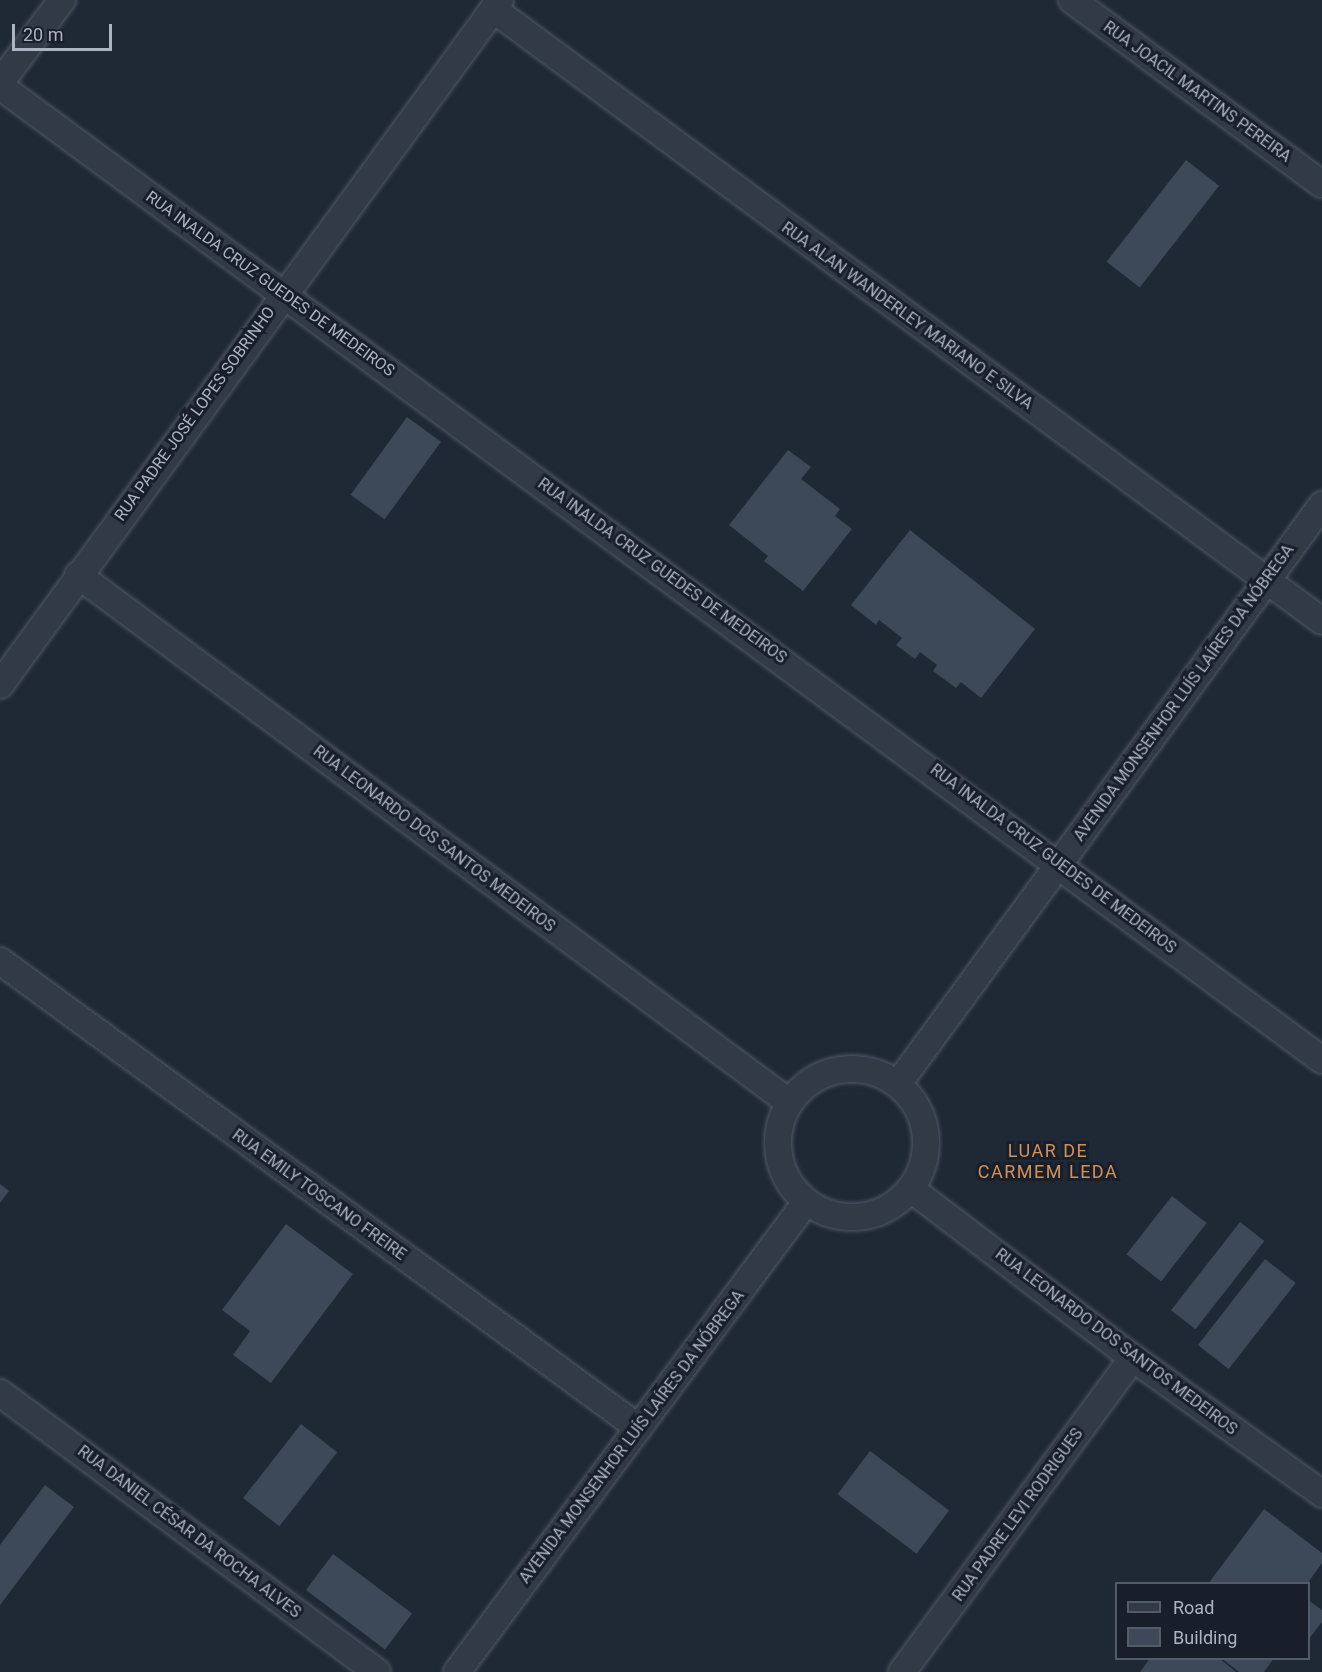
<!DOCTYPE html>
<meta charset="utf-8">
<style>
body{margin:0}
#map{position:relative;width:1322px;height:1672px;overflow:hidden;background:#1f2835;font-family:Roboto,sans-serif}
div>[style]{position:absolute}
.building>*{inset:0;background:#3d4858;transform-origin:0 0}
.roads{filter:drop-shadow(0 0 2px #505764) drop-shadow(0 0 2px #505764)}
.street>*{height:26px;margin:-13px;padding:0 13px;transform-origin:13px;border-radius:13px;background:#323a46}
.street>.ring{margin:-13px;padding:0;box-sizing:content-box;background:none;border:26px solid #323a46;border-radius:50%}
span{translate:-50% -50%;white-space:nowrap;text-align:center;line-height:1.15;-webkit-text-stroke:6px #181f2a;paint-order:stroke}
.street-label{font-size:16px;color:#acb4c3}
.neighbourhood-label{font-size:18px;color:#d19159;letter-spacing:1.5px}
.legend{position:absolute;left:1115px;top:1582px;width:195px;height:78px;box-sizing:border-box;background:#181f2a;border:2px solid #535b67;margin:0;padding:8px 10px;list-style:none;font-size:18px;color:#acb4c3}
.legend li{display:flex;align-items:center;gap:12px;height:30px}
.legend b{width:30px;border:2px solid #535b67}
.scale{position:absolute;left:12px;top:24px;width:100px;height:27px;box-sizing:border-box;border:3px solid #acb4c3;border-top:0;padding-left:8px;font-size:18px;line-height:21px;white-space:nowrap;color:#acb4c3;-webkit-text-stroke:4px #181f2a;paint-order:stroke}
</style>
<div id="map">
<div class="building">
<i style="left:1186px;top:160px;width:42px;height:129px;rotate:38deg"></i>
<i style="left:407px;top:417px;width:42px;height:96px;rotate:36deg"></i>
<i style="clip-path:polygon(788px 450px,811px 467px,801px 479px,840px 509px,835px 516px,852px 529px,803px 591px,764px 561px,768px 556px,729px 525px)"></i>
<i style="clip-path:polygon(910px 530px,1035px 629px,981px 698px,961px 682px,956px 688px,933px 671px,937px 665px,920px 652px,915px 659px,896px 645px,902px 638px,879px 620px,876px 625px,851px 605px)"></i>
<i style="clip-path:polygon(0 1184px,9px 1191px,0 1203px)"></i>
<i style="left:1172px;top:1196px;width:44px;height:74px;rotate:38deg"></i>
<i style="left:1240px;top:1222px;width:31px;height:112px;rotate:38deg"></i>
<i style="clip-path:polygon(286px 1224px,353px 1274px,271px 1383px,233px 1355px,250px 1331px,222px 1310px)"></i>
<i style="left:1265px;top:1259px;width:39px;height:109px;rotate:38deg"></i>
<i style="left:301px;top:1424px;width:46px;height:94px;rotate:38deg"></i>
<i style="left:870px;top:1451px;width:99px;height:54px;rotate:37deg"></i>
<i style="clip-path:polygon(45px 1485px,74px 1507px,0 1605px,0 1545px)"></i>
<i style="clip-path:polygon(1264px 1509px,1322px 1553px,1322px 1563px,1307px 1584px,1208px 1584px)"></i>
<i style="left:333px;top:1554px;width:99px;height:45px;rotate:37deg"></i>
<i style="clip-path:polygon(1308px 1600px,1322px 1610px,1322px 1622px,1308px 1640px)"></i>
<i style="clip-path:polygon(1150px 1658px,1219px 1658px,1236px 1672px,1140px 1672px)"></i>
<i style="clip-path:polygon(1221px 1658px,1274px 1658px,1264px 1672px,1239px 1672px)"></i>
</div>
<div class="roads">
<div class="street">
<i style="left:1072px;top:0;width:310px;rotate:36.4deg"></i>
<i style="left:493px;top:9px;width:1030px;rotate:36.44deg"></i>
<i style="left:0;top:83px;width:104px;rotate:-53.2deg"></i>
<i style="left:0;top:86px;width:1642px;rotate:36.38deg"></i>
<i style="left:78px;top:575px;width:886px;rotate:36.56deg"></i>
<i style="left:0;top:685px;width:848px;rotate:-53.87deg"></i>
<i style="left:0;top:961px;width:791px;rotate:36.16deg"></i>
<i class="ring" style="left:778px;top:1069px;width:122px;height:122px"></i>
<i style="left:898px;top:1084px;width:718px;rotate:-53.78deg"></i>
<i style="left:911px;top:1189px;width:279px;rotate:37.3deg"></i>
<i style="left:1133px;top:1358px;width:233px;rotate:35.7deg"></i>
<i style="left:0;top:1393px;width:469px;rotate:36.5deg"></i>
<i style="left:457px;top:1672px;width:585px;rotate:-53.4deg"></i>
<i style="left:902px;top:1672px;width:390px;rotate:-53.7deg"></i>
</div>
</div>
<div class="street-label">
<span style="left:1197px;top:92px;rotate:36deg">RUA JOACIL MARTINS PEREIRA</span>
<span style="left:270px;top:284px;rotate:36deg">RUA INALDA CRUZ GUEDES DE MEDEIROS</span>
<span style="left:907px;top:316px;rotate:36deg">RUA ALAN WANDERLEY MARIANO E SILVA</span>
<span style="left:195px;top:414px;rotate:-54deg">RUA PADRE JOSÉ LOPES SOBRINHO</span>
<span style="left:662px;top:571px;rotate:36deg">RUA INALDA CRUZ GUEDES DE MEDEIROS</span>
<span style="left:1184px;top:693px;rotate:-54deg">AVENIDA MONSENHOR LUÍS LAÍRES DA NÓBREGA</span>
<span style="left:434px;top:839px;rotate:37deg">RUA LEONARDO DOS SANTOS MEDEIROS</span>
<span style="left:1053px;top:859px;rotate:37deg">RUA INALDA CRUZ GUEDES DE MEDEIROS</span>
<span style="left:319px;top:1195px;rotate:36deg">RUA EMILY TOSCANO FREIRE</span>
<span style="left:1116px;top:1342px;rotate:37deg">RUA LEONARDO DOS SANTOS MEDEIROS</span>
<span style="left:632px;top:1437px;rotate:-53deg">AVENIDA MONSENHOR LUÍS LAÍRES DA NÓBREGA</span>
<span style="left:1018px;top:1515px;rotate:-54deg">RUA PADRE LEVI RODRIGUES</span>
<span style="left:189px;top:1532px;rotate:37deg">RUA DANIEL CÉSAR DA ROCHA ALVES</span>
</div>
<div class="neighbourhood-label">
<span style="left:1048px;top:1162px">LUAR DE<br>CARMEM LEDA</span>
</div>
<ul class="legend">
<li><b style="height:8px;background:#323a46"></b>Road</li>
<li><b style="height:16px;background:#3d4858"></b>Building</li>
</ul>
<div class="scale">20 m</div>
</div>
